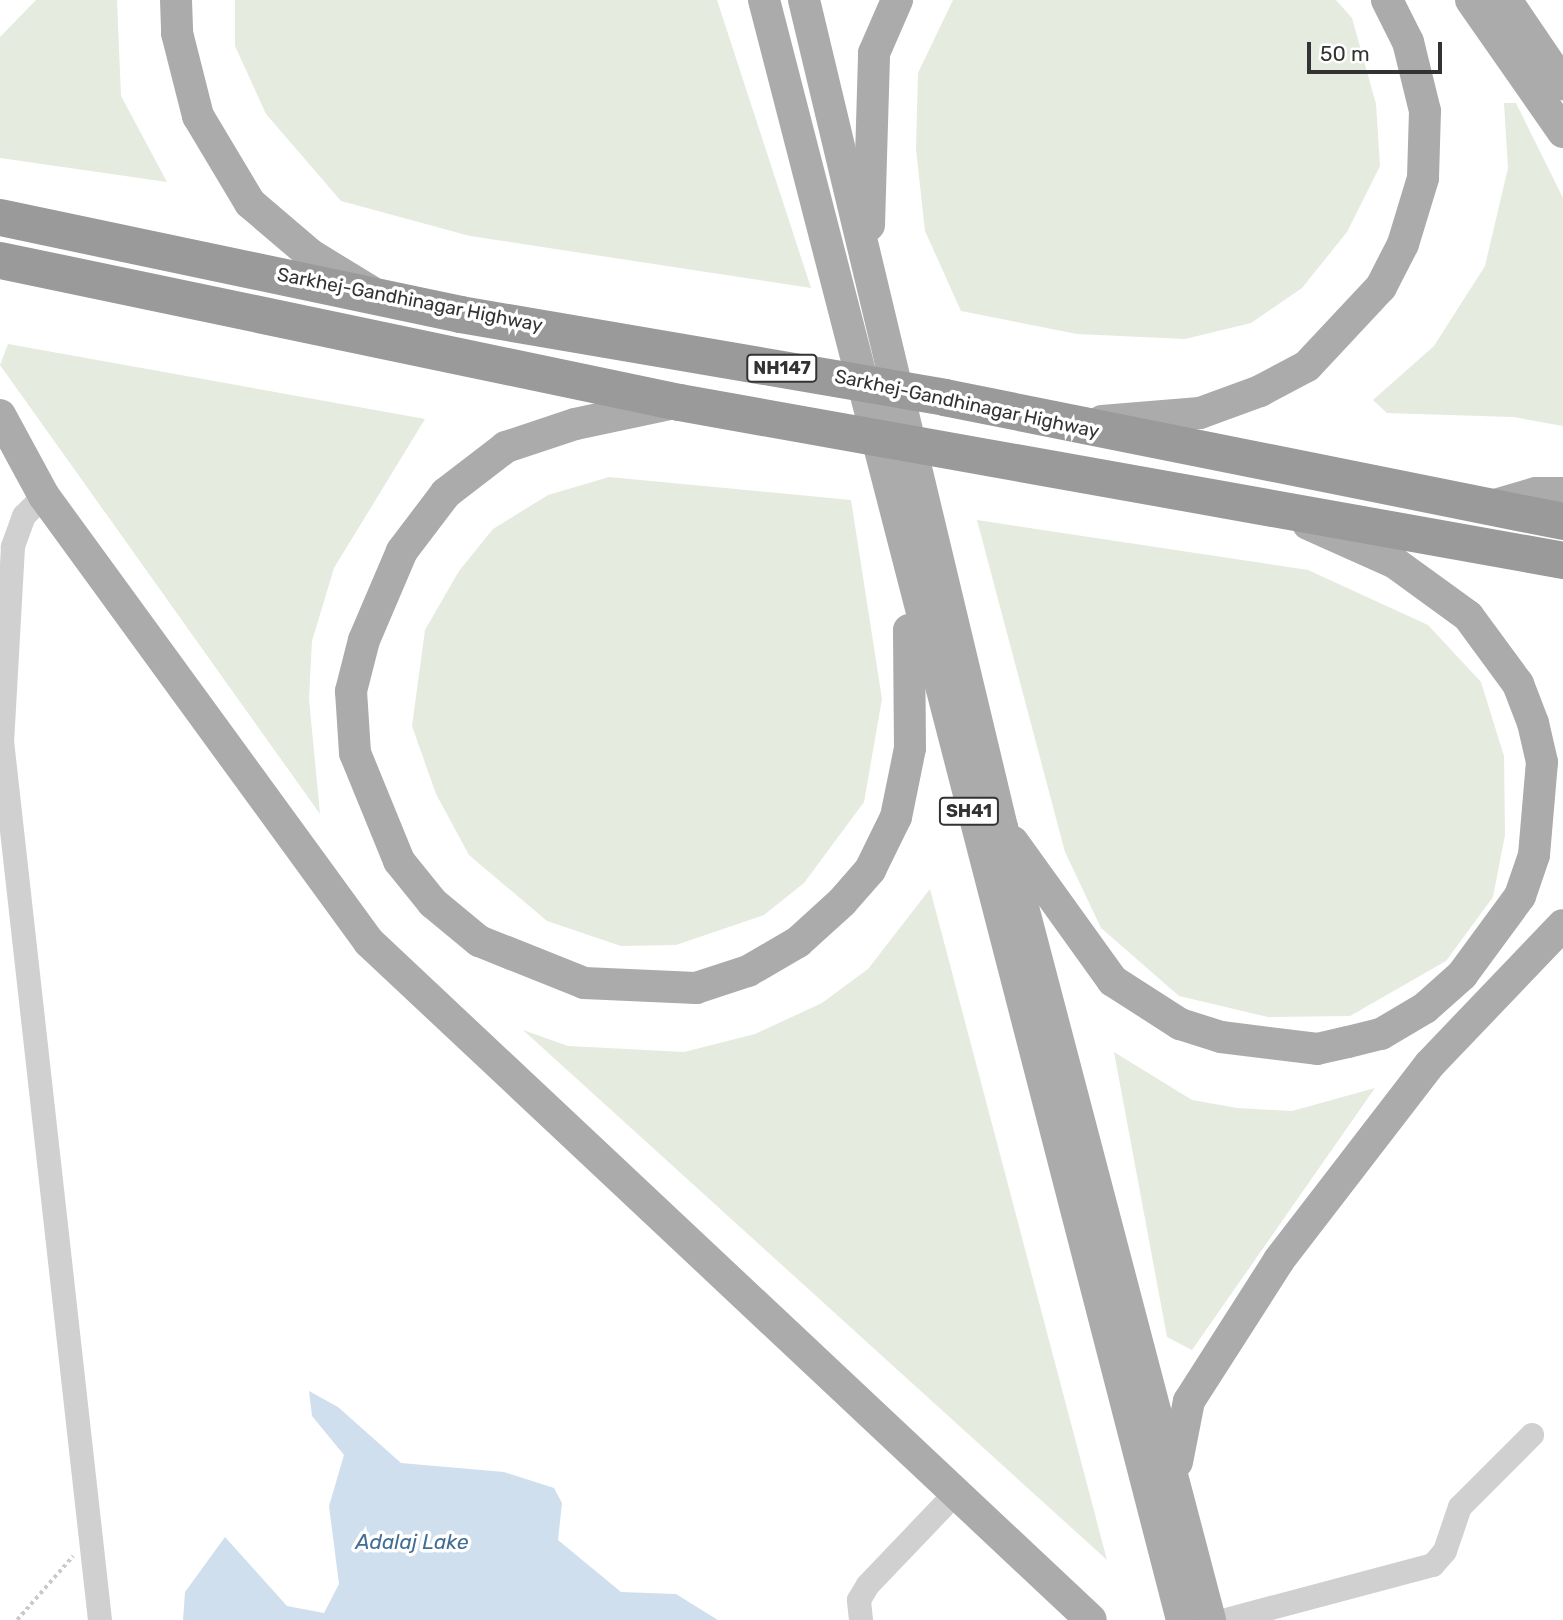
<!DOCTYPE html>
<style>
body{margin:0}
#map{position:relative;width:1563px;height:1620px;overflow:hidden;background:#fff;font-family:Rubik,sans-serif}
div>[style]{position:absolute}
.green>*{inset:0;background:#e5ebdf}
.water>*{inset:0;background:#d0dfed}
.path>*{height:3.5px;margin-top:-1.75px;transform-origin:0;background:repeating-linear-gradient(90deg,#cacaca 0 3.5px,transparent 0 7px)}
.minor>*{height:24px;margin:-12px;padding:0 12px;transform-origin:12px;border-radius:12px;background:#d0d0d0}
.major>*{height:32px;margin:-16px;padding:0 16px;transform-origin:16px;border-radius:16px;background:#ababab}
.highway-bridge>*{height:37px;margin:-18.5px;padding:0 18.5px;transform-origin:18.5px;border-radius:18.5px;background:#9a9a9a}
span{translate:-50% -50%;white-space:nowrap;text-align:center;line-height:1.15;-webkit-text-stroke:7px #fff;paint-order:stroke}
.shield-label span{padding:2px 5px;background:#fff;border:2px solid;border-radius:5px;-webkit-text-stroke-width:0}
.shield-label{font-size:18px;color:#333;font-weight:700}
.street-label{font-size:19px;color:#333}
.water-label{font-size:21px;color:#426d94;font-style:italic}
.scale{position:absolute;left:1307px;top:42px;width:135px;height:32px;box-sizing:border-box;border:4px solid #333;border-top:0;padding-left:9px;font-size:21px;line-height:24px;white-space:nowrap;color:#333;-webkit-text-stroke:5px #fff;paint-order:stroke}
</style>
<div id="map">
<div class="green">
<i style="clip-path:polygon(36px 0,117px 0,121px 96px,167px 182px,0 158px,0 37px)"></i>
<i style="clip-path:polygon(235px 0,717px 0,811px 288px,470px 236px,341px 201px,266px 114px,235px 46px)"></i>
<i style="clip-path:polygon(953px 0,1336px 0,1352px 18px,1376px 104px,1380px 166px,1347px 232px,1302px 288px,1251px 323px,1185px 339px,1077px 334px,961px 311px,925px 231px,916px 149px,918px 73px)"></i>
<i style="clip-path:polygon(1504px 103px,1516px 103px,1563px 198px,1563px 426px,1513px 417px,1387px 413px,1373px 400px,1434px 346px,1485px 266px,1508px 168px)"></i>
<i style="clip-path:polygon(8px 344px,425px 419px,334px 568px,312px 641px,309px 699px,320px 814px,0 365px)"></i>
<i style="clip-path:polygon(609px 477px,851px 500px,882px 699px,864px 802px,804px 883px,764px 915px,676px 945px,621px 946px,547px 921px,469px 855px,436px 794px,412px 726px,425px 630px,459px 571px,493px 529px,548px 495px)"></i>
<i style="clip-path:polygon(977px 520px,1308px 570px,1428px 625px,1481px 682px,1504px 756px,1505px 835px,1493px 897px,1446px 961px,1350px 1016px,1268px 1017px,1179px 996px,1101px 928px,1065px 852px)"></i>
<i style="clip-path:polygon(930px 889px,1107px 1560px,523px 1030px,568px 1046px,684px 1052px,755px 1034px,822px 1003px,868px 969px)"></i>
<i style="clip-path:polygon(1114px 1052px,1192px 1100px,1237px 1108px,1292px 1111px,1375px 1088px,1192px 1350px,1167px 1337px)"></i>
</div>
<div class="water">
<i style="clip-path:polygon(309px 1391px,338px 1407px,401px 1463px,504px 1472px,554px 1488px,562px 1503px,558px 1540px,621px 1592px,676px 1594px,718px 1620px,183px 1620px,185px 1592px,225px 1537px,287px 1606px,324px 1613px,339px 1584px,329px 1506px,344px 1455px,312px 1416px)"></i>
</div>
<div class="path">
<i style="left:17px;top:1620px;width:85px;rotate:-48.8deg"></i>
</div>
<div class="minor">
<i style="left:44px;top:496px;width:28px;rotate:135deg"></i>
<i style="left:24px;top:516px;width:33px;rotate:110deg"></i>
<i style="left:13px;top:547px;width:194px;rotate:93.2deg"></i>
<i style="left:2px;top:741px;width:884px;rotate:83.64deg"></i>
<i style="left:861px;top:1620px;width:20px;rotate:-96deg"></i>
<i style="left:859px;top:1600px;width:17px;rotate:-59deg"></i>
<i style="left:868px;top:1585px;width:124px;rotate:-46.3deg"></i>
<i style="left:1226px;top:1620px;width:214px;rotate:-14.9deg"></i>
<i style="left:1433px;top:1565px;width:18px;rotate:-49deg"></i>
<i style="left:1445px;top:1551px;width:46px;rotate:-71.2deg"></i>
<i style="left:1460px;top:1507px;width:102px;rotate:-45deg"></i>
</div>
<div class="major">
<i style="left:176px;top:0;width:33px;rotate:88deg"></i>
<i style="left:177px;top:33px;width:86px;rotate:75.8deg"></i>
<i style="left:198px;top:116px;width:101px;rotate:59.1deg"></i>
<i style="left:250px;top:203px;width:80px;rotate:40.4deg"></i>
<i style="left:311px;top:255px;width:69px;rotate:31.4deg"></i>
<i style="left:764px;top:0;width:1673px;rotate:75.53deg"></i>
<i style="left:804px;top:0;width:850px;rotate:76.54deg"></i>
<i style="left:1002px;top:827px;width:820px;rotate:75.3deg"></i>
<i style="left:1471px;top:0;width:161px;rotate:55.1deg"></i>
<i style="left:1506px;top:0;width:102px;rotate:55.8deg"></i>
<i style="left:869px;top:225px;width:172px;rotate:-88.3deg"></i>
<i style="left:874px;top:53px;width:58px;rotate:-66.5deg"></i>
<i style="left:674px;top:403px;width:101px;rotate:168deg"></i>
<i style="left:575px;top:424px;width:73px;rotate:161.6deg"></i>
<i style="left:506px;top:447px;width:76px;rotate:142.5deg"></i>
<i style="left:446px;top:493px;width:73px;rotate:127.2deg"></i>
<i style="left:402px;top:551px;width:97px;rotate:113.1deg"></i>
<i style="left:364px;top:640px;width:53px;rotate:104.3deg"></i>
<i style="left:351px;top:691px;width:62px;rotate:86.3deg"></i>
<i style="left:355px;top:753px;width:117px;rotate:67.8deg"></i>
<i style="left:399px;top:861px;width:54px;rotate:51deg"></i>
<i style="left:433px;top:903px;width:60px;rotate:39.6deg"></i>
<i style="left:479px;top:941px;width:113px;rotate:21.8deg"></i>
<i style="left:584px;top:983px;width:112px;rotate:2.6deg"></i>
<i style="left:696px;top:988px;width:55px;rotate:-18.1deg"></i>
<i style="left:748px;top:971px;width:58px;rotate:-30.1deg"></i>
<i style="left:798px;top:942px;width:59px;rotate:-42.3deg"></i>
<i style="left:842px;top:902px;width:43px;rotate:-48.8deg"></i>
<i style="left:870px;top:870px;width:59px;rotate:-63.9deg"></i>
<i style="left:896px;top:817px;width:70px;rotate:-78.5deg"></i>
<i style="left:910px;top:748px;width:118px;rotate:-90.5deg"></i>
<i style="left:0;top:415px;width:92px;rotate:61.5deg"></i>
<i style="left:44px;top:496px;width:552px;rotate:53.92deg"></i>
<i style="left:369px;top:942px;width:990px;rotate:43.2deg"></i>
<i style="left:1102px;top:421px;width:98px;rotate:-4.7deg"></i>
<i style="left:1200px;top:413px;width:64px;rotate:-20.1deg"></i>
<i style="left:1260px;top:391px;width:53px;rotate:-28deg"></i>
<i style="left:1307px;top:366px;width:108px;rotate:-46.9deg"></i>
<i style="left:1381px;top:287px;width:48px;rotate:-62.9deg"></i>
<i style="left:1403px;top:244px;width:69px;rotate:-73.1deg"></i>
<i style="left:1423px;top:178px;width:67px;rotate:-88.3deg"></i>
<i style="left:1425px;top:111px;width:71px;rotate:-103.8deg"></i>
<i style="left:1408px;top:42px;width:47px;rotate:-116.6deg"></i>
<i style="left:1491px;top:506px;width:47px;rotate:-16.1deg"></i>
<i style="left:1536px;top:493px;width:27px"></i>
<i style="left:1013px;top:842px;width:171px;rotate:54.3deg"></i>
<i style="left:1113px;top:981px;width:80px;rotate:32.7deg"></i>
<i style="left:1180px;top:1024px;width:43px;rotate:17.6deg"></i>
<i style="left:1221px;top:1037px;width:97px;rotate:7.1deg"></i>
<i style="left:1317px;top:1049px;width:32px;rotate:-13deg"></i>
<i style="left:1348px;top:1042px;width:34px;rotate:-14deg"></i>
<i style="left:1381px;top:1034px;width:51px;rotate:-30.6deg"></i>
<i style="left:1425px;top:1008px;width:50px;rotate:-41.7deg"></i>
<i style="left:1462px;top:975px;width:98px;rotate:-53.7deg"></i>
<i style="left:1520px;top:896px;width:43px;rotate:-71.1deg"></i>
<i style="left:1534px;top:855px;width:93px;rotate:-85.1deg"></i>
<i style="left:1542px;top:762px;width:40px;rotate:-103deg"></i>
<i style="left:1533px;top:723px;width:42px;rotate:-111deg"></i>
<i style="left:1518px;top:684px;width:84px;rotate:-126.3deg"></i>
<i style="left:1468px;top:616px;width:90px;rotate:-144deg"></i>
<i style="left:1395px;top:563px;width:95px;rotate:-155.9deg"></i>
<i style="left:1177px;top:1462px;width:62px;rotate:-78.9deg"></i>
<i style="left:1189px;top:1401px;width:167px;rotate:-57.4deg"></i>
<i style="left:1279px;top:1260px;width:247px;rotate:-52.4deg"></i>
<i style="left:1430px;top:1064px;width:192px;rotate:-46.3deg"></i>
</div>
<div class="highway-bridge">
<i style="left:0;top:217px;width:470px;rotate:11.9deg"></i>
<i style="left:460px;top:314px;width:491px;rotate:9.7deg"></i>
<i style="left:944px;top:397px;width:631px;rotate:11.33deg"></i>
<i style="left:0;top:260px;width:694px;rotate:11.81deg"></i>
<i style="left:679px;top:402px;width:898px;rotate:10.13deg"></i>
</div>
<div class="shield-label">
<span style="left:782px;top:368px">NH147</span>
<span style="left:969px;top:811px">SH41</span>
</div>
<div class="street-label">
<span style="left:410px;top:300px;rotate:11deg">Sarkhej-Gandhinagar Highway</span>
<span style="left:967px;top:404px;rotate:12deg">Sarkhej-Gandhinagar Highway</span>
</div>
<div class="water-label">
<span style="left:412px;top:1542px">Adalaj Lake</span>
</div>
<div class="scale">50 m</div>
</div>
